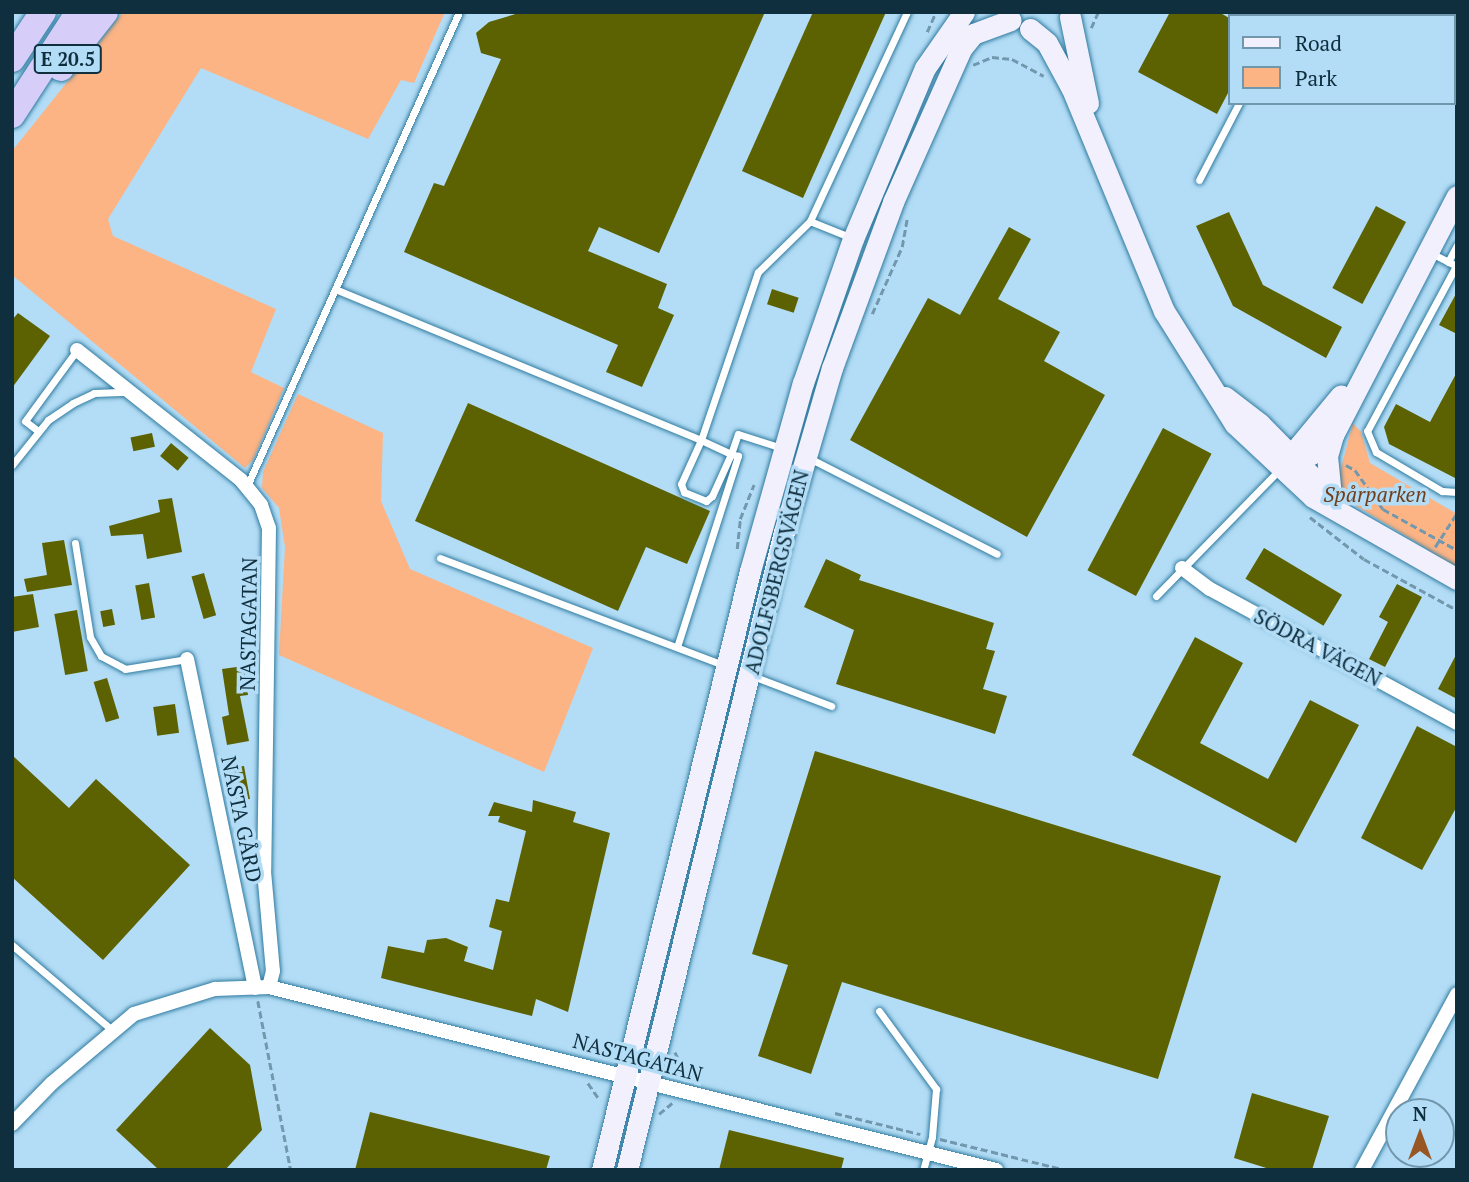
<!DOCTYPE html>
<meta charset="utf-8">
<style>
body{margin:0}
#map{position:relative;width:1469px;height:1182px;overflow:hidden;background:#b3ddf6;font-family:"PT Serif",serif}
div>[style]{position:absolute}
.green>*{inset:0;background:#fcb485}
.building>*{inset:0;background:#5c6201;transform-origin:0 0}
.path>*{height:2.5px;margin-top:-1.25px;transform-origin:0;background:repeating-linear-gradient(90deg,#7298ad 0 7px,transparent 0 10.5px)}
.roads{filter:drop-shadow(0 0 2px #307ba0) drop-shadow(0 0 2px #307ba0)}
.lane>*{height:7px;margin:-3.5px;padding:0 3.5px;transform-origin:3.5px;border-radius:3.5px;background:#fff}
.street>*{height:14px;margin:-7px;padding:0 7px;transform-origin:7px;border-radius:7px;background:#fff}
.secondary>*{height:21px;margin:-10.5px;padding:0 10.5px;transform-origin:10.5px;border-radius:10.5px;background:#f3f0fd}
.highway>*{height:26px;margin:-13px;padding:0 13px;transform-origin:13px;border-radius:13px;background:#d6cef9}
span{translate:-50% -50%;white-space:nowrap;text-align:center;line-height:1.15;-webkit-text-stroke:7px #b3ddf6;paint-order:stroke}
.shield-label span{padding:2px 5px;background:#b3ddf6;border:2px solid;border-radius:5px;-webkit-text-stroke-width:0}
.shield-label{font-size:19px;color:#0f2e3e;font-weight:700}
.park-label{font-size:21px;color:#6f3f1d;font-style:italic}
.street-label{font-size:21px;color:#0f2e3e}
.frame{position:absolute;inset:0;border:14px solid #0f2e3e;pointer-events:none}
.legend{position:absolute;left:1228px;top:14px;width:228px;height:91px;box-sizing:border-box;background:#b3ddf6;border:2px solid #7197ac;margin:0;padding:9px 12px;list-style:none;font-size:21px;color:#0f2e3e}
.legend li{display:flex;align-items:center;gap:14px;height:35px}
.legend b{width:35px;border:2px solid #7197ac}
.north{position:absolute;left:1385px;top:1098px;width:70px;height:70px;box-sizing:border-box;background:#b3ddf6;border:2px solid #7197ac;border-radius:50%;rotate:0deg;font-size:19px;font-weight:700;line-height:28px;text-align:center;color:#0f2e3e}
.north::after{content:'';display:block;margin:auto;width:24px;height:32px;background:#985625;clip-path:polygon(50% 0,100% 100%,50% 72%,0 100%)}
</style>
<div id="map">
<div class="green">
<i style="clip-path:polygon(123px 12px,445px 12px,414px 83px,401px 80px,368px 139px,201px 68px,108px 219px,113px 236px,276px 309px,251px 372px,284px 388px,253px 460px,245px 468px,12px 275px,12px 151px)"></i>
<i style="clip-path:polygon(298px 394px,383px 433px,381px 501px,410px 569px,593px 648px,544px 772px,279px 655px,285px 547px,279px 508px,262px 488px,263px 472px)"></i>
<i style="clip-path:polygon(1353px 423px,1361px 432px,1370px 463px,1457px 514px,1457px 567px,1343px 498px,1337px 483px)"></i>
</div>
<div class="building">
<i style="clip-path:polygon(522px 12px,765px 12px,659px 253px,599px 227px,588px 251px,667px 284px,658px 308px,674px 315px,642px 387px,606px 372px,618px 345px,404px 252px,434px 183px,444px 186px,501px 59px,481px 53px,476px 33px,489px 22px)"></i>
<i style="clip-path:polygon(813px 12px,886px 12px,803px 198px,742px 171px)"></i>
<i style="clip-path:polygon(1170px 12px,1219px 12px,1229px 18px,1229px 91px,1217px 114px,1138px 72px)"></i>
<i style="left:1376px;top:206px;width:34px;height:93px;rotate:28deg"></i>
<i style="clip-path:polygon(1229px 212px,1263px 285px,1342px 327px,1326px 358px,1233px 306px,1196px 226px)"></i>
<i style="clip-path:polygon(1009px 227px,1031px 239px,998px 299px,1060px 332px,1044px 361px,1105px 395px,1027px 537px,850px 440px,928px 298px,960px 315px)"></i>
<i style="left:772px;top:289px;width:28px;height:16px;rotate:18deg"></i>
<i style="clip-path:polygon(1457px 292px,1457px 334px,1439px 325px)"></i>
<i style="clip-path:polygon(18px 313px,50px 336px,12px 388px,12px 320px)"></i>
<i style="clip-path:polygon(1457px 372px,1457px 479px,1389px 444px,1384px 427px,1396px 404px,1430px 422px)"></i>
<i style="clip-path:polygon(468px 403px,710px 511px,687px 564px,646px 547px,618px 611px,415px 521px)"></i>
<i style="left:1163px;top:428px;width:55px;height:161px;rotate:28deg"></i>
<i style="left:152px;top:433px;width:14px;height:22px;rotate:78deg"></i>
<i style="left:171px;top:443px;width:23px;height:17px;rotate:40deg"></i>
<i style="clip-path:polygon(172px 498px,182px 552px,147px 559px,143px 534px,111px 536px,109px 526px,160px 512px,158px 500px)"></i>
<i style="clip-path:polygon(64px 540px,72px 585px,27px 592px,24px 579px,47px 575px,42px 543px)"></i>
<i style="left:1264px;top:548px;width:91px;height:36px;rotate:31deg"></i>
<i style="clip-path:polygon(826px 559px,861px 575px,859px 580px,994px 623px,986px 649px,995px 651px,983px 689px,1007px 696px,995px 734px,836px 684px,854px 630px,804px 607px)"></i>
<i style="left:204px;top:573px;width:44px;height:13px;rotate:74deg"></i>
<i style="left:149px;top:583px;width:35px;height:14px;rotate:80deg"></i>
<i style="clip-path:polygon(1397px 584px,1422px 597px,1385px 667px,1369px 659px,1388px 622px,1379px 617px)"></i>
<i style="clip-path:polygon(33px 594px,39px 627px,12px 632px,12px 597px)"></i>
<i style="left:112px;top:609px;width:16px;height:12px;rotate:79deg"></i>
<i style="left:77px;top:610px;width:62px;height:23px;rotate:80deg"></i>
<i style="clip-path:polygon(1195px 637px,1243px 663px,1200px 743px,1268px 779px,1310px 700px,1359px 725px,1296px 843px,1132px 755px)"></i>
<i style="clip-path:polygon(1457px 653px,1457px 699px,1438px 689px)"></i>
<i style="clip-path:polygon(244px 666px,248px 695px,240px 696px,249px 741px,227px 745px,222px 717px,229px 715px,222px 669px)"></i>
<i style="left:107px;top:678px;width:42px;height:14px;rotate:73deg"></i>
<i style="left:175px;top:704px;width:29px;height:22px;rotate:82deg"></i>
<i style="clip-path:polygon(1417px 726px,1457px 747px,1457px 806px,1422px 870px,1361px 838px)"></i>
<i style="clip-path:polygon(815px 751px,1221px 876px,1158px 1079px,842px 982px,811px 1074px,758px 1056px,788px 965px,752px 954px)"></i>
<i style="clip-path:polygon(12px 755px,69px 808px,96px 779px,190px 865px,103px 960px,12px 877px)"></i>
<i style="clip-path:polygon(244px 766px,250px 799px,236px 801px,235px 792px,230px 793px,226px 768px)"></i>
<i style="clip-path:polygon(533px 800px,576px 812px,573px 822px,610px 833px,568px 1012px,536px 999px,532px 1016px,381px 978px,388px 946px,424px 953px,427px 940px,446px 938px,468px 947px,464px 961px,493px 970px,502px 931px,489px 927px,496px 899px,509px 902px,526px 831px,498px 822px,500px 816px,488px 816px,494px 802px,532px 812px)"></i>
<i style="clip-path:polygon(210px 1028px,250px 1065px,262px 1130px,225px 1170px,159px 1170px,116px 1130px)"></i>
<i style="clip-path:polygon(1252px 1093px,1329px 1116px,1312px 1170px,1273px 1170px,1234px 1158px)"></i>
<i style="clip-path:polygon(370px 1112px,550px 1156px,546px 1170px,355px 1170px)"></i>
<i style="clip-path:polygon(729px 1130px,844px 1158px,841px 1170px,719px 1170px)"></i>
</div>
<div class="path">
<i style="left:1091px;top:28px;width:17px;rotate:-66deg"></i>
<i style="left:927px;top:32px;width:22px;rotate:-66deg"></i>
<i style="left:973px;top:65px;width:21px;rotate:-23deg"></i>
<i style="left:992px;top:57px;width:20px;rotate:6deg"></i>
<i style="left:1012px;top:59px;width:36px;rotate:28deg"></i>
<i style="left:872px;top:314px;width:73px;rotate:-65.9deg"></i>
<i style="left:902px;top:247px;width:28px;rotate:-80deg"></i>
<i style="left:1346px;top:465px;width:10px;rotate:29deg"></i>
<i style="left:1355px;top:470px;width:48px;rotate:54.3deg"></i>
<i style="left:1383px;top:509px;width:85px;rotate:29deg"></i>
<i style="left:1310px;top:517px;width:68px;rotate:37.9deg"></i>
<i style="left:1364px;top:559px;width:106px;rotate:28.7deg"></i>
<i style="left:1435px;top:547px;width:40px;rotate:-57.1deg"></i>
<i style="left:737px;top:549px;width:30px;rotate:-84deg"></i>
<i style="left:740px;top:519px;width:37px;rotate:-68deg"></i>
<i style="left:258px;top:1001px;width:172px;rotate:79deg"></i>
<i style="left:675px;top:1052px;width:16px;rotate:63deg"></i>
<i style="left:682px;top:1066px;width:22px;rotate:39deg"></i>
<i style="left:594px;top:1056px;width:7px;rotate:-74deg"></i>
<i style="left:596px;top:1049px;width:21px;rotate:-25deg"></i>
<i style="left:588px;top:1083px;width:21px;rotate:55deg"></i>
<i style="left:835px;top:1113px;width:88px;rotate:13.9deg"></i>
<i style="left:659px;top:1114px;width:17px;rotate:-40deg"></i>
<i style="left:940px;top:1139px;width:130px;rotate:13.8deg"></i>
</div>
<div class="roads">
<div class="lane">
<i style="left:1321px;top:12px;width:9px;rotate:27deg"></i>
<i style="left:1286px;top:16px;width:4px;rotate:-63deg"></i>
<i style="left:1199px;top:180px;width:87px;rotate:-62.5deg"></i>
<i style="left:852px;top:238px;width:45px;rotate:-158deg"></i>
<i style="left:810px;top:221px;width:230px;rotate:-65.1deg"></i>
<i style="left:1431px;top:253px;width:29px;rotate:27deg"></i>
<i style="left:1448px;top:262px;width:19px;rotate:-62deg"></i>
<i style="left:1456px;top:266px;width:187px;rotate:118.3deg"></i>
<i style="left:1367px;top:431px;width:23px;rotate:67deg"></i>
<i style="left:1376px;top:452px;width:77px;rotate:30.6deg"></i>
<i style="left:1442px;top:491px;width:15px;rotate:4deg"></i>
<i style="left:335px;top:289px;width:396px;rotate:22.4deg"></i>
<i style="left:701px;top:440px;width:177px;rotate:-71.3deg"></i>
<i style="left:758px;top:272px;width:73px;rotate:-44.4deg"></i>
<i style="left:38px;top:431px;width:16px;rotate:-142deg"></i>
<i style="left:25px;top:421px;width:88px;rotate:-53.8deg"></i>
<i style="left:807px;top:457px;width:213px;rotate:27deg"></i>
<i style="left:12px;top:465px;width:58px;rotate:-51.3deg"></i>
<i style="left:48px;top:420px;width:30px;rotate:-34deg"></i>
<i style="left:73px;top:403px;width:23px;rotate:-25deg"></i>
<i style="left:94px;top:393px;width:33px;rotate:-2deg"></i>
<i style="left:247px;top:486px;width:519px;rotate:-65.9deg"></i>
<i style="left:75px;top:543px;width:95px;rotate:80.9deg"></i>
<i style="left:90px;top:637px;width:22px;rotate:60deg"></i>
<i style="left:101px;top:656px;width:27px;rotate:28deg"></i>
<i style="left:125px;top:669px;width:63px;rotate:-9.2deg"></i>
<i style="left:440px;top:558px;width:303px;rotate:20.7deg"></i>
<i style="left:1156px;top:596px;width:177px;rotate:-45.7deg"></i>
<i style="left:677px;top:647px;width:201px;rotate:-72.3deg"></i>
<i style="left:738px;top:456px;width:7px;rotate:-164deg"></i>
<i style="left:731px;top:454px;width:33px;rotate:-155deg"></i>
<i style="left:701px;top:440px;width:48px;rotate:114.4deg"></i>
<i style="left:681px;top:484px;width:9px;rotate:69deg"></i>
<i style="left:684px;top:492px;width:24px;rotate:22deg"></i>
<i style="left:706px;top:501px;width:8px;rotate:-40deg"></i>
<i style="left:712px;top:496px;width:46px;rotate:-65.7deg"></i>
<i style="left:731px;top:454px;width:21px;rotate:-71deg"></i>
<i style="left:738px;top:434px;width:46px;rotate:17.7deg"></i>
<i style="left:750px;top:675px;width:87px;rotate:20.9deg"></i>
<i style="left:12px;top:945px;width:133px;rotate:40.4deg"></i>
<i style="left:879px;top:1011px;width:97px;rotate:53.8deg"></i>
<i style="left:936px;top:1089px;width:48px;rotate:94.8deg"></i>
<i style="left:932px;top:1137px;width:34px;rotate:105deg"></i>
</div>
<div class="street">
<i style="left:1345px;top:12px;width:4px;rotate:76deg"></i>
<i style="left:1453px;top:90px;width:4px;rotate:27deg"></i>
<i style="left:77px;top:350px;width:209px;rotate:38.4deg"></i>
<i style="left:241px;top:480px;width:32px;rotate:51deg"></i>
<i style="left:261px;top:505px;width:24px;rotate:71deg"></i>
<i style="left:269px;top:528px;width:343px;rotate:90.8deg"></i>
<i style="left:264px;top:871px;width:100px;rotate:84.9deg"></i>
<i style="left:273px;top:971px;width:16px;rotate:104deg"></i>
<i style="left:1182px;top:568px;width:35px;rotate:37deg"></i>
<i style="left:1210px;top:589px;width:281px;rotate:28.5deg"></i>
<i style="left:187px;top:659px;width:336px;rotate:78.3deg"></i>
<i style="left:12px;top:1124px;width:57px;rotate:-45.7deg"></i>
<i style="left:52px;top:1083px;width:107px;rotate:-40.1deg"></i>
<i style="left:134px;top:1014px;width:85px;rotate:-17.2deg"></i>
<i style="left:215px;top:989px;width:54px;rotate:-2.1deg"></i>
<i style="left:269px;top:987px;width:750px;rotate:14.13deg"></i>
<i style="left:1362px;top:1170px;width:200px;rotate:-61.6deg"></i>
</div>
<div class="secondary">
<i style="left:1070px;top:17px;width:88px;rotate:78.2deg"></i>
<i style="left:1030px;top:29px;width:22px;rotate:39deg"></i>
<i style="left:1047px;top:43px;width:52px;rotate:61.5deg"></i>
<i style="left:1072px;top:89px;width:240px;rotate:67.5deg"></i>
<i style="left:1164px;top:311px;width:133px;rotate:57.9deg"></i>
<i style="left:1235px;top:424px;width:107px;rotate:43.1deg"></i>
<i style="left:1313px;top:497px;width:166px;rotate:29.7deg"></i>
<i style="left:1225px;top:397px;width:44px;rotate:37.6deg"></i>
<i style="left:1260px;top:424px;width:105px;rotate:45.4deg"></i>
<i style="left:1293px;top:456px;width:18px;rotate:-6deg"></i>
<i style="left:1311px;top:454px;width:29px;rotate:-41deg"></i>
<i style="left:1333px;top:435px;width:269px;rotate:-62.6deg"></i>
<i style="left:1284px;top:464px;width:89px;rotate:-50.4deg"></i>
<i style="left:1331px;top:496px;width:40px;rotate:-95.7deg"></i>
<i style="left:1327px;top:456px;width:22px;rotate:-74deg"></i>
<i style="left:602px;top:1170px;width:617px;rotate:-76.12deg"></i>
<i style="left:750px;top:571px;width:195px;rotate:-74.3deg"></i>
<i style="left:803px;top:383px;width:152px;rotate:-70.9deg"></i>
<i style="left:853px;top:239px;width:186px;rotate:-67.2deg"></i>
<i style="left:925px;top:68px;width:68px;rotate:-55.1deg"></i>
<i style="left:627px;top:1170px;width:657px;rotate:-76.18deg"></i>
<i style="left:784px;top:532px;width:171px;rotate:-73.7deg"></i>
<i style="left:832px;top:368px;width:177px;rotate:-69.8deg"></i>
<i style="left:893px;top:202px;width:167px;rotate:-66deg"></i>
<i style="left:961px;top:49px;width:19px;rotate:-51deg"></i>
<i style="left:973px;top:34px;width:40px;rotate:-20.2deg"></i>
</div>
<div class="highway">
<i style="left:12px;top:59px;width:56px;rotate:-56.6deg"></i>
<i style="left:61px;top:68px;width:71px;rotate:-51.8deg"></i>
<i style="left:12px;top:115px;width:123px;rotate:-57deg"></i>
</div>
</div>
<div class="shield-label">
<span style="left:68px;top:59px">E 20.5</span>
</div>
<div class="park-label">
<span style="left:1375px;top:494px">Spårparken</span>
</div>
<div class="street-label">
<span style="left:776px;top:572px;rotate:-76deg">ADOLFSBERGSVÄGEN</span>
<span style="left:248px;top:624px;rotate:-89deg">NASTAGATAN</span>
<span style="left:1318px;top:647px;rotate:28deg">SÖDRA VÄGEN</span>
<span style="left:242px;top:819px;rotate:78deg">NASTA GÅRD</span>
<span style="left:638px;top:1057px;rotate:15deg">NASTAGATAN</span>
</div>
<div class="frame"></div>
<ul class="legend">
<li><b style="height:9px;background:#f3f0fd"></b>Road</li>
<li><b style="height:19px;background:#fcb485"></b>Park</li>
</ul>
<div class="north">N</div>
</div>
